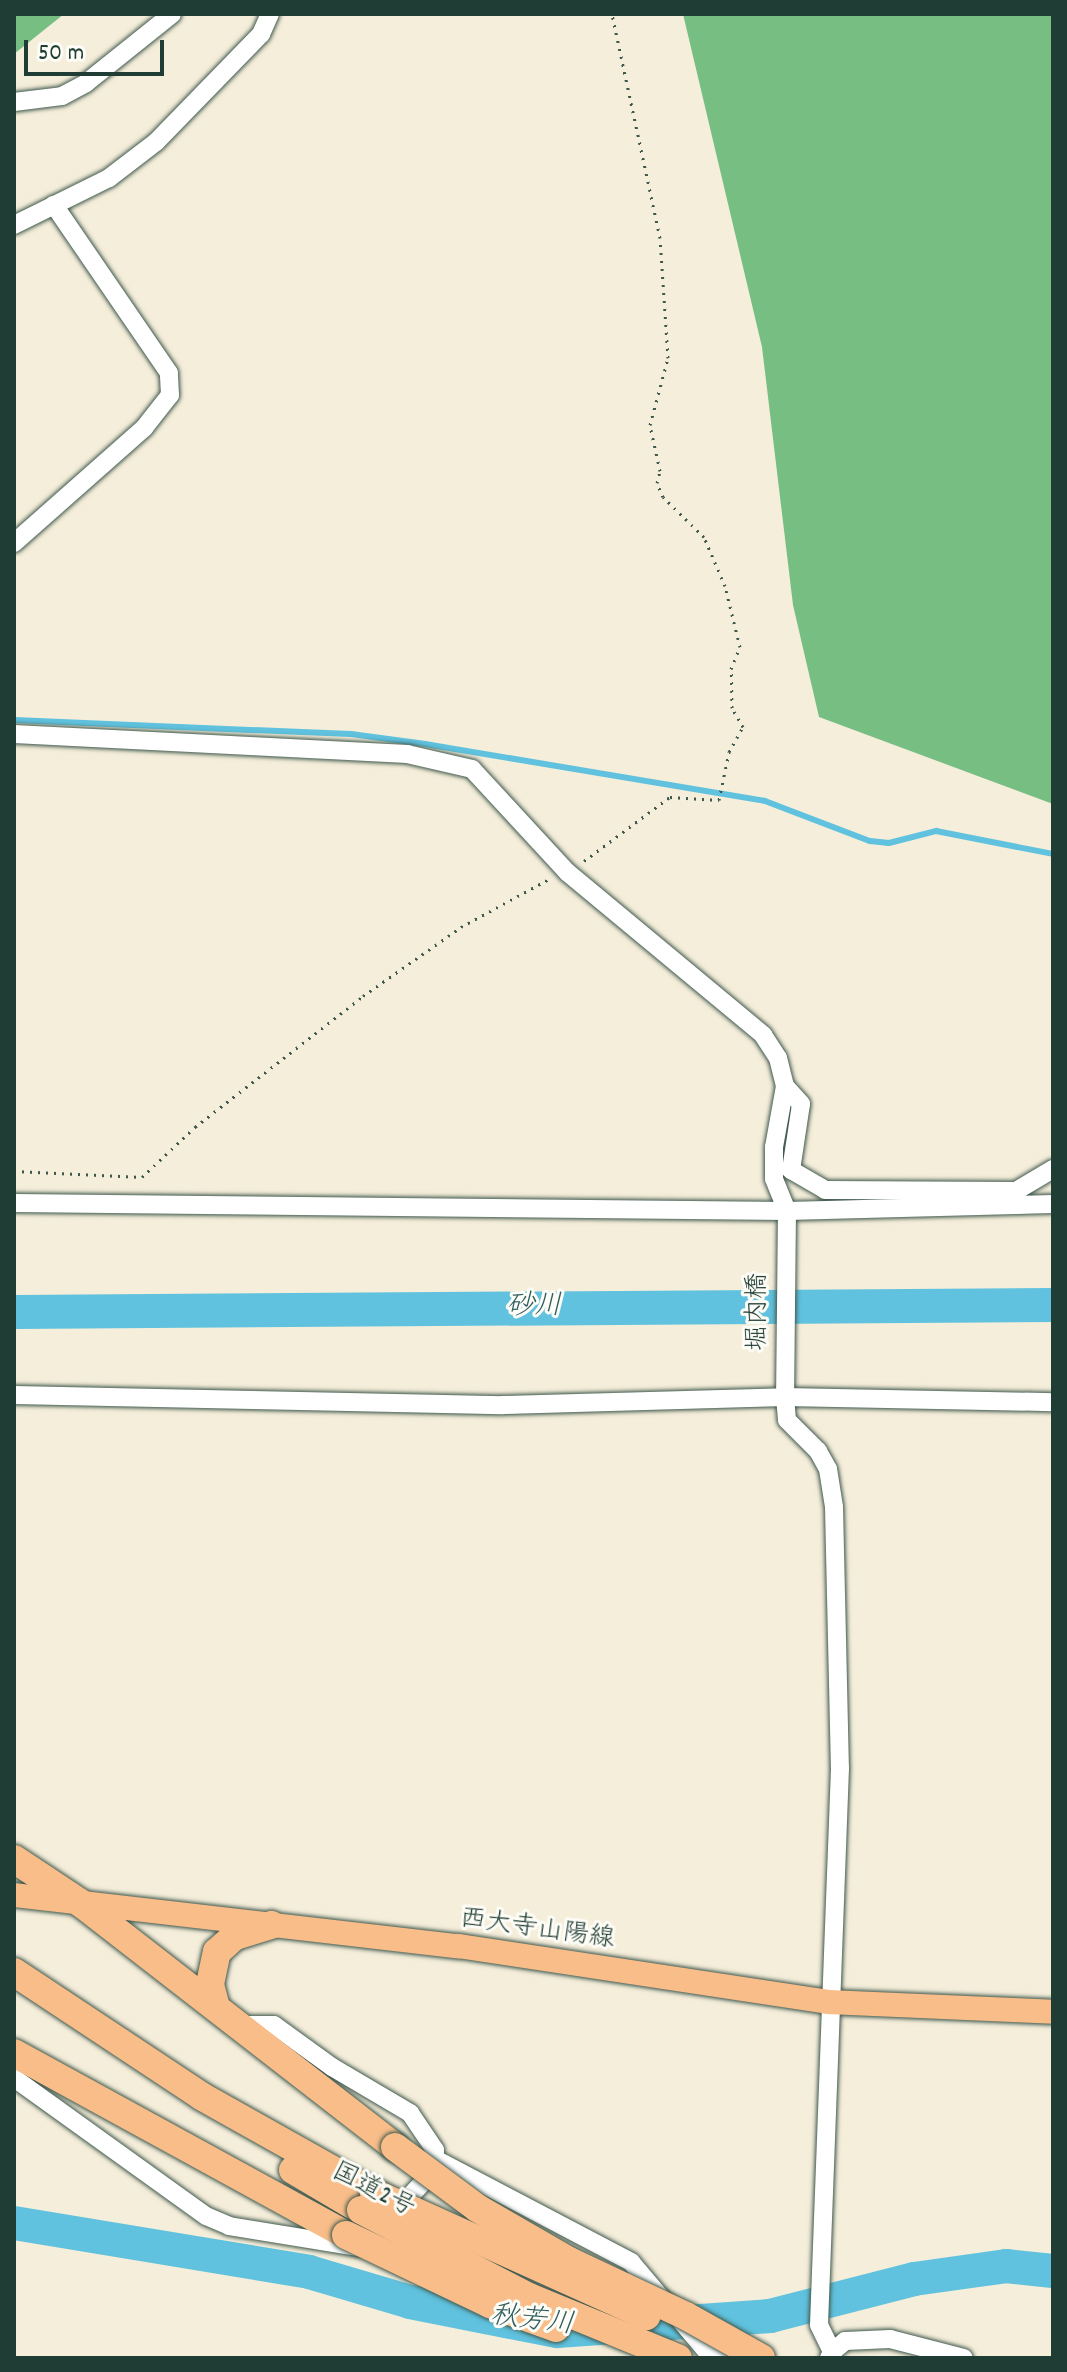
<!DOCTYPE html>
<meta charset="utf-8">
<style>
body{margin:0}
#map{position:relative;width:1067px;height:2372px;overflow:hidden;background:#f5eeda;font-family:Dekko,"Klee One",sans-serif}
div>[style]{position:absolute}
.forest>*{inset:0;background:#77be83}
.stream>*{height:6px;margin:-3px;padding:0 3px;transform-origin:3px;border-radius:3px;background:#60c2de}
.river>*{height:34px;margin:-17px;padding:0 17px;transform-origin:17px;border-radius:17px;background:#60c2de}
.path>*{height:3px;margin-top:-1.5px;transform-origin:0;background:repeating-linear-gradient(90deg,#3f584d 0 2px,transparent 0 8px)}
.roads{filter:drop-shadow(0 0 2px #3f584d) drop-shadow(0 0 2px #3f584d)}
.minor>*{height:18px;margin:-9px;padding:0 9px;transform-origin:9px;border-radius:9px;background:#fff}
.major>*{height:24px;margin:-12px;padding:0 12px;transform-origin:12px;border-radius:12px;background:#f8bd89}
.highway>*{height:28px;margin:-14px;padding:0 14px;transform-origin:14px;border-radius:14px;background:#f8bd89}
.bridges{filter:drop-shadow(0 0 2px #3f584d) drop-shadow(0 0 2px #3f584d)}
.highway-bridge>*{height:28px;margin:-14px;padding:0 14px;transform-origin:14px;border-radius:14px;background:#f8bd89}
span{translate:-50% -50%;white-space:nowrap;text-align:center;line-height:1.15;-webkit-text-stroke:6px #fdfcf7;paint-order:stroke}
.street-label{font-size:26px;color:#1f3d34}
.water-label{font-size:28px;color:#2f5e5e;font-style:italic}
.frame{position:absolute;inset:0;border:16px solid #1f3d34;pointer-events:none}
.scale{position:absolute;left:24px;top:40px;width:140px;height:36px;box-sizing:border-box;border:4px solid #1f3d34;border-top:0;padding-left:10px;font-size:24px;line-height:28px;white-space:nowrap;color:#1f3d34;-webkit-text-stroke:6px #fdfcf7;paint-order:stroke}
</style>
<div id="map">
<div class="forest">
<i style="clip-path:polygon(14px 14px,64px 14px,14px 54px)"></i>
<i style="clip-path:polygon(683px 14px,1053px 14px,1053px 804px,819px 717px,793px 605px,762px 347px)"></i>
</div>
<div class="stream">
<i style="left:14px;top:720px;width:337px;rotate:2.4deg"></i>
<i style="left:351px;top:734px;width:75px;rotate:7.7deg"></i>
<i style="left:425px;top:744px;width:345px;rotate:9.5deg"></i>
<i style="left:765px;top:801px;width:112px;rotate:20.9deg"></i>
<i style="left:870px;top:841px;width:19px;rotate:6deg"></i>
<i style="left:889px;top:843px;width:49px;rotate:-14.3deg"></i>
<i style="left:936px;top:831px;width:119px;rotate:11.1deg"></i>
</div>
<div class="river">
<i style="left:14px;top:1312px;width:1039px;rotate:-0.39deg"></i>
<i style="left:14px;top:2223px;width:299px;rotate:9.4deg"></i>
<i style="left:309px;top:2272px;width:105px;rotate:16.5deg"></i>
<i style="left:410px;top:2302px;width:150px;rotate:11.2deg"></i>
<i style="left:557px;top:2331px;width:214px;rotate:-4deg"></i>
<i style="left:770px;top:2316px;width:149px;rotate:-14.4deg"></i>
<i style="left:914px;top:2279px;width:93px;rotate:-8deg"></i>
<i style="left:1006px;top:2266px;width:47px;rotate:6.1deg"></i>
</div>
<div class="path">
<i style="left:584px;top:861px;width:107px;rotate:-36.7deg"></i>
<i style="left:670px;top:797px;width:49px;rotate:3.5deg"></i>
<i style="left:719px;top:800px;width:49px;rotate:-78.2deg"></i>
<i style="left:729px;top:752px;width:29px;rotate:-61deg"></i>
<i style="left:743px;top:727px;width:22px;rotate:-120deg"></i>
<i style="left:732px;top:708px;width:39px;rotate:-91deg"></i>
<i style="left:731px;top:669px;width:24px;rotate:-68deg"></i>
<i style="left:740px;top:647px;width:63px;rotate:-103.8deg"></i>
<i style="left:725px;top:586px;width:53px;rotate:-113.2deg"></i>
<i style="left:704px;top:537px;width:57px;rotate:-135.7deg"></i>
<i style="left:663px;top:497px;width:15px;rotate:-113deg"></i>
<i style="left:657px;top:483px;width:12px;rotate:-76deg"></i>
<i style="left:660px;top:471px;width:47px;rotate:-102.3deg"></i>
<i style="left:650px;top:425px;width:69px;rotate:-75deg"></i>
<i style="left:668px;top:358px;width:120px;rotate:-93.8deg"></i>
<i style="left:660px;top:238px;width:229px;rotate:-102.1deg"></i>
<i style="left:14px;top:1171px;width:128px;rotate:2.7deg"></i>
<i style="left:142px;top:1177px;width:73px;rotate:-43.3deg"></i>
<i style="left:195px;top:1127px;width:213px;rotate:-37.9deg"></i>
<i style="left:363px;top:996px;width:120px;rotate:-35.1deg"></i>
<i style="left:461px;top:927px;width:100px;rotate:-28.6deg"></i>
</div>
<div class="roads">
<div class="minor">
<i style="left:14px;top:102px;width:48px;rotate:-7.1deg"></i>
<i style="left:62px;top:96px;width:27px;rotate:-28deg"></i>
<i style="left:86px;top:83px;width:110px;rotate:-38.7deg"></i>
<i style="left:14px;top:225px;width:106px;rotate:-26.3deg"></i>
<i style="left:109px;top:178px;width:59px;rotate:-37.5deg"></i>
<i style="left:156px;top:142px;width:151px;rotate:-45.8deg"></i>
<i style="left:261px;top:34px;width:22px;rotate:-66deg"></i>
<i style="left:14px;top:543px;width:174px;rotate:-41.5deg"></i>
<i style="left:144px;top:428px;width:42px;rotate:-51.8deg"></i>
<i style="left:170px;top:395px;width:22px;rotate:-93deg"></i>
<i style="left:169px;top:373px;width:204px;rotate:-124.4deg"></i>
<i style="left:14px;top:734px;width:394px;rotate:2.9deg"></i>
<i style="left:407px;top:754px;width:67px;rotate:13deg"></i>
<i style="left:472px;top:769px;width:140px;rotate:47.3deg"></i>
<i style="left:567px;top:872px;width:255px;rotate:39.7deg"></i>
<i style="left:763px;top:1035px;width:27px;rotate:57deg"></i>
<i style="left:778px;top:1058px;width:29px;rotate:76deg"></i>
<i style="left:785px;top:1086px;width:62px;rotate:100.2deg"></i>
<i style="left:774px;top:1147px;width:32px;rotate:90deg"></i>
<i style="left:774px;top:1179px;width:35px;rotate:68deg"></i>
<i style="left:787px;top:1211px;width:186px;rotate:90.6deg"></i>
<i style="left:785px;top:1397px;width:23px;rotate:85deg"></i>
<i style="left:787px;top:1420px;width:44px;rotate:45deg"></i>
<i style="left:818px;top:1451px;width:21px;rotate:61deg"></i>
<i style="left:828px;top:1469px;width:38px;rotate:81deg"></i>
<i style="left:834px;top:1507px;width:261px;rotate:88.7deg"></i>
<i style="left:840px;top:1768px;width:557px;rotate:92.16deg"></i>
<i style="left:819px;top:2325px;width:30px;rotate:64deg"></i>
<i style="left:832px;top:2352px;width:7px;rotate:117deg"></i>
<i style="left:785px;top:1086px;width:24px;rotate:48deg"></i>
<i style="left:801px;top:1104px;width:67px;rotate:98.6deg"></i>
<i style="left:791px;top:1170px;width:39px;rotate:30deg"></i>
<i style="left:825px;top:1190px;width:191px;rotate:0.3deg"></i>
<i style="left:1016px;top:1191px;width:43px;rotate:-30.7deg"></i>
<i style="left:14px;top:1203px;width:773px;rotate:0.59deg"></i>
<i style="left:787px;top:1211px;width:266px;rotate:-1.5deg"></i>
<i style="left:14px;top:1395px;width:489px;rotate:1.2deg"></i>
<i style="left:503px;top:1405px;width:282px;rotate:-1.6deg"></i>
<i style="left:785px;top:1397px;width:268px;rotate:1.1deg"></i>
<i style="left:240px;top:2025px;width:34px"></i>
<i style="left:274px;top:2025px;width:72px;rotate:35.9deg"></i>
<i style="left:332px;top:2067px;width:91px;rotate:30.5deg"></i>
<i style="left:410px;top:2113px;width:45px;rotate:56deg"></i>
<i style="left:435px;top:2150px;width:30px;rotate:107deg"></i>
<i style="left:426px;top:2179px;width:44px;rotate:133.2deg"></i>
<i style="left:14px;top:2078px;width:236px;rotate:35.7deg"></i>
<i style="left:206px;top:2216px;width:25px;rotate:23deg"></i>
<i style="left:229px;top:2226px;width:130px;rotate:9.3deg"></i>
<i style="left:433px;top:2158px;width:224px;rotate:27.7deg"></i>
<i style="left:631px;top:2262px;width:126px;rotate:49.8deg"></i>
<i style="left:704px;top:2347px;width:30px;rotate:21deg"></i>
<i style="left:832px;top:2352px;width:17px;rotate:-40deg"></i>
<i style="left:845px;top:2341px;width:45px;rotate:-2.5deg"></i>
<i style="left:890px;top:2339px;width:76px;rotate:14.4deg"></i>
</div>
<div class="major">
<i style="left:14px;top:1895px;width:447px;rotate:6.6deg"></i>
<i style="left:458px;top:1946px;width:374px;rotate:8.6deg"></i>
<i style="left:828px;top:2002px;width:225px;rotate:2.5deg"></i>
</div>
<div class="highway">
<i style="left:14px;top:1859px;width:82px;rotate:33.5deg"></i>
<i style="left:82px;top:1904px;width:396px;rotate:37.8deg"></i>
<i style="left:14px;top:1972px;width:224px;rotate:33.5deg"></i>
<i style="left:201px;top:2096px;width:198px;rotate:29.3deg"></i>
<i style="left:216px;top:2007px;width:24px;rotate:-105deg"></i>
<i style="left:210px;top:1984px;width:33px;rotate:-78deg"></i>
<i style="left:217px;top:1952px;width:24px;rotate:-42deg"></i>
<i style="left:235px;top:1936px;width:38px;rotate:-17deg"></i>
<i style="left:14px;top:2053px;width:379px;rotate:28.7deg"></i>
<i style="left:293px;top:2170px;width:79px;rotate:30.5deg"></i>
</div>
</div>
<div class="bridges">
<div class="highway-bridge">
<i style="left:395px;top:2147px;width:102px;rotate:36.6deg"></i>
<i style="left:477px;top:2208px;width:106px;rotate:29.9deg"></i>
<i style="left:569px;top:2261px;width:129px;rotate:25.2deg"></i>
<i style="left:686px;top:2316px;width:86px;rotate:29.2deg"></i>
<i style="left:374px;top:2193px;width:299px;rotate:24.3deg"></i>
<i style="left:361px;top:2210px;width:189px;rotate:27.4deg"></i>
<i style="left:529px;top:2297px;width:161px;rotate:22.3deg"></i>
<i style="left:346px;top:2235px;width:160px;rotate:25.6deg"></i>
<i style="left:490px;top:2304px;width:70px;rotate:20deg"></i>
</div>
</div>
<div class="street-label">
<span style="left:759px;top:1312px;rotate:-90deg">堀内橋</span>
<span style="left:537px;top:1930px;rotate:8deg">西大寺山陽線</span>
<span style="left:373px;top:2191px;rotate:27deg">国道2号</span>
</div>
<div class="water-label">
<span style="left:534px;top:1308px">砂川</span>
<span style="left:532px;top:2322px;rotate:7deg">秋芳川</span>
</div>
<div class="frame"></div>
<div class="scale">50 m</div>
</div>
